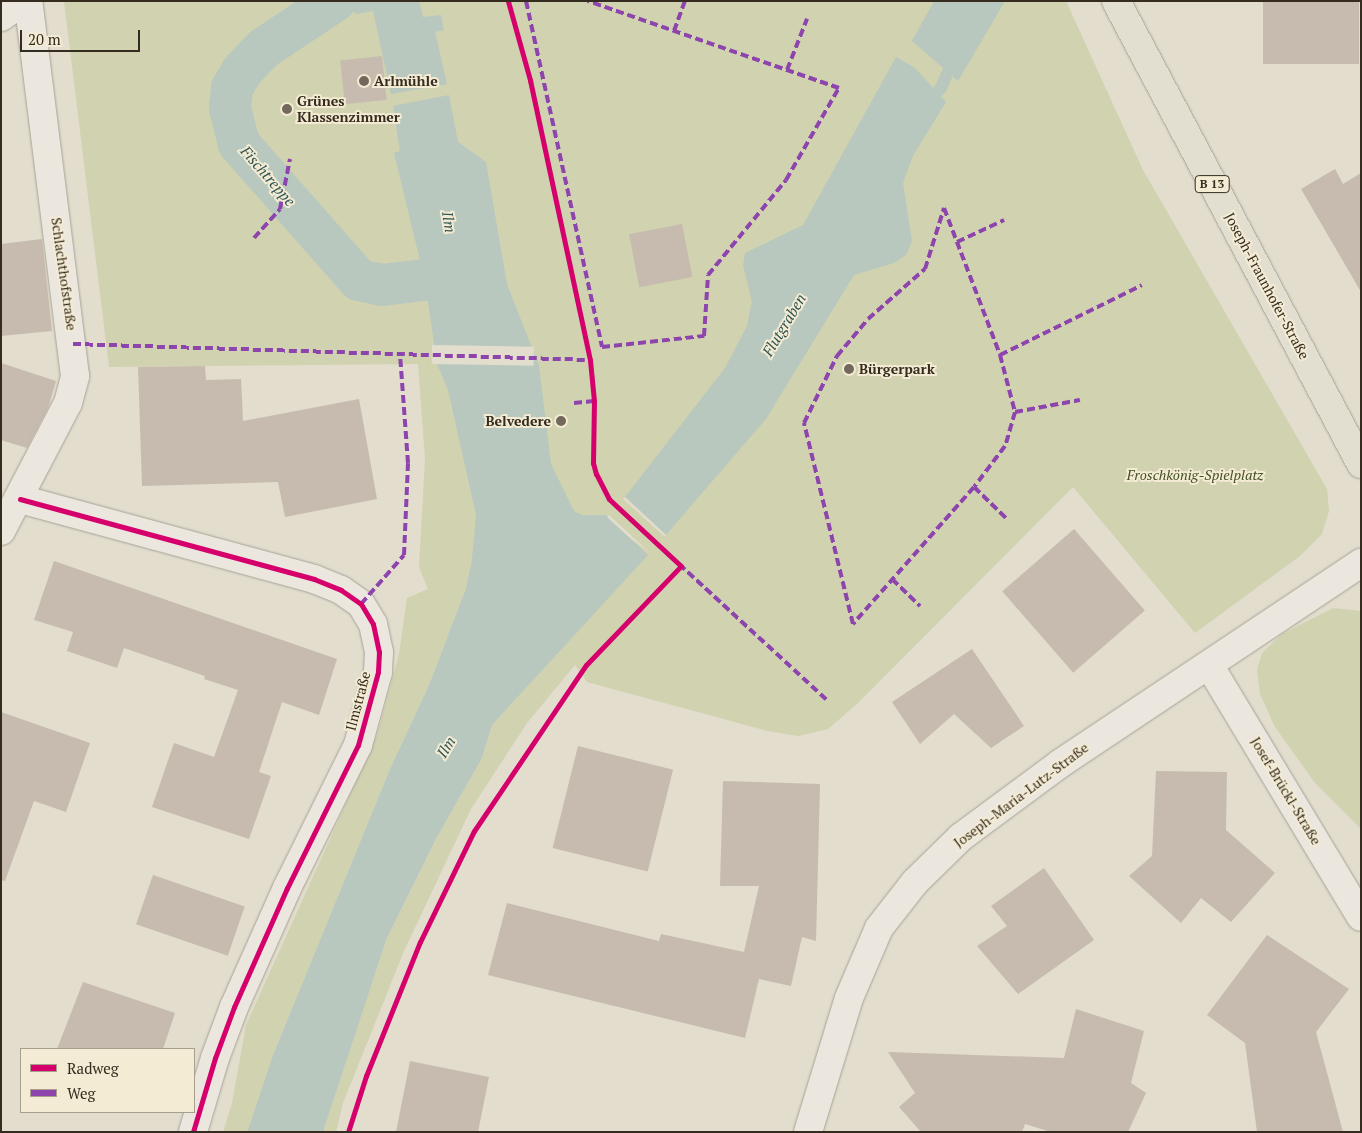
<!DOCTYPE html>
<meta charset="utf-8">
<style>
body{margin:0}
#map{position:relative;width:1362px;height:1133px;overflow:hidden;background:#e2ddcd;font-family:"PT Serif",serif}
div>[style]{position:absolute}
.green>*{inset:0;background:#d0d2b0}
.water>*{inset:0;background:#b8c8be}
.pier>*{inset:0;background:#e2ddcd;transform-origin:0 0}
.stream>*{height:12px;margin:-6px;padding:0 6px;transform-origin:6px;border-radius:6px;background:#b8c8be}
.canal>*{height:42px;margin:-21px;padding:0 21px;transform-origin:21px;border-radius:21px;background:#b8c8be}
.building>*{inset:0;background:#c6bbae;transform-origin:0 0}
.roads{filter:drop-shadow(0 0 1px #a7a296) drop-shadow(0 0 1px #a7a296)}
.minor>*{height:28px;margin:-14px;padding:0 14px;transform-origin:14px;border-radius:14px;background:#ebe7de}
.major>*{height:28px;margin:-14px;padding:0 14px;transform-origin:14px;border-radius:14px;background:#e2ded0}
.quiet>*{height:4px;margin-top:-2px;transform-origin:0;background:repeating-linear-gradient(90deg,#8e44ad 0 8px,transparent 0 12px)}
.cycleway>*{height:5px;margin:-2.5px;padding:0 2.5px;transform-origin:2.5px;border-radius:2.5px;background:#d6006c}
.dots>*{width:14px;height:14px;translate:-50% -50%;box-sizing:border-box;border:2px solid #f3ebd3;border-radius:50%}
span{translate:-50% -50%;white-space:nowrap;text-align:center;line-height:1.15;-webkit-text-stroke:4px #f3ebd3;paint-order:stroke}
.shield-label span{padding:1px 4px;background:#f3ebd3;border:1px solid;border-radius:4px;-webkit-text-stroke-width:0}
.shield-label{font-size:12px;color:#362b1f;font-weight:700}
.poi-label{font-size:14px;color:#362b1f;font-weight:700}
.left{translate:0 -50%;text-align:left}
.right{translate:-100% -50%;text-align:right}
.street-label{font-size:14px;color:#362b1f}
.park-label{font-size:14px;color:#445126;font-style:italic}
.water-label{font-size:15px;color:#2f5453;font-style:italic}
.frame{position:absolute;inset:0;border:2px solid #362b1f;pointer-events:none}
.legend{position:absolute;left:20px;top:1048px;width:175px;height:65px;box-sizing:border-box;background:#f3ebd3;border:1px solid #a79e8b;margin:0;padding:6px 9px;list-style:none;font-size:15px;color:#362b1f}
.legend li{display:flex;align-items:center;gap:10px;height:25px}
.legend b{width:25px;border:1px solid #a79e8b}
.scale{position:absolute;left:20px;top:30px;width:120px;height:22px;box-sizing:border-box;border:2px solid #362b1f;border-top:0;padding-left:6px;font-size:15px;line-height:18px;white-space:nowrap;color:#362b1f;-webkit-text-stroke:4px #f3ebd3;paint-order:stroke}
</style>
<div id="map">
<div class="green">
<i style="clip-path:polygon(64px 1px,1066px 1px,1143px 170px,1327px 489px,1329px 511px,1322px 534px,1300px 556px,1195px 633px,1073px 487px,858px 703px,828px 729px,798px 736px,768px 731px,587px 682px,575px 665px,527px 723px,471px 809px,404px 951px,343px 1103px,336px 1132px,323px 1132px,387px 938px,436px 839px,482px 758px,492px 725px,563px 647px,472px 559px,466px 588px,429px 685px,390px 769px,273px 1055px,247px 1132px,223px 1132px,232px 1103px,246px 1025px,377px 735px,399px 654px,407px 598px,428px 589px,419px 567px,425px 459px,418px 364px,109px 367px)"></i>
<i style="clip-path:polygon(1333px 608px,1361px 611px,1361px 829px,1315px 783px,1275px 727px,1260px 694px,1257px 670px,1262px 653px,1282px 634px)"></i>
</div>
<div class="water">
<i style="clip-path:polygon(344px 1px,419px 1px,423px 17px,441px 15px,444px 30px,435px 32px,447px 84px,391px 94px,373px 11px,356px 14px)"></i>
<i style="clip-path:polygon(934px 1px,1005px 1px,958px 81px,912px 41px)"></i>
<i style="clip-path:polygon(896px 57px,915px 68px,946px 102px,913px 156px,903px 183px,912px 241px,906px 255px,894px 263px,854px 275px,766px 419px,666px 535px,625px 497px,725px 368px,747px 326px,752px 301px,743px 266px,745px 253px,803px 225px)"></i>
<i style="clip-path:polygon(449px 95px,458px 142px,486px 162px,507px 284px,539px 366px,551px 464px,574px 511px,582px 515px,606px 515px,648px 555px,492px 725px,482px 758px,436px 839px,387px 938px,323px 1132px,247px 1132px,273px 1055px,390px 769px,429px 685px,466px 588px,472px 559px,476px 515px,448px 390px,437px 364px,425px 281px,394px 153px,400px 151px,393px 106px)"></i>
</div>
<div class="pier">
<i style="left:432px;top:345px;width:102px;height:19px;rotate:1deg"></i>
<i style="clip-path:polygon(625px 497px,666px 535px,665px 537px,623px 499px)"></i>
<i style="clip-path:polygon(609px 515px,650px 553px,630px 538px,607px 517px)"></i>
</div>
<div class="stream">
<i style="left:925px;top:104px;width:23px;rotate:-45deg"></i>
<i style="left:941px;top:88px;width:33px;rotate:-67deg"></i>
</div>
<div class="canal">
<i style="left:335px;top:1px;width:85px;rotate:146.5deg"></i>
<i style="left:264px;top:48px;width:32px;rotate:134deg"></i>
<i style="left:242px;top:71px;width:20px;rotate:120deg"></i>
<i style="left:232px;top:88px;width:20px;rotate:96deg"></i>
<i style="left:230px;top:108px;width:37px;rotate:76deg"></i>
<i style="left:239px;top:144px;width:181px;rotate:48.6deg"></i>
<i style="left:359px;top:280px;width:24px;rotate:12deg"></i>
<i style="left:382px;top:285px;width:76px;rotate:-6.8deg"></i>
</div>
<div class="building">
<i style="left:1263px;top:1px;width:96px;height:63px"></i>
<i style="left:382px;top:56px;width:44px;height:42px;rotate:84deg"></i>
<i style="clip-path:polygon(1335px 169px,1343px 184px,1361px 173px,1361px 292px,1301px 189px)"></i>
<i style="left:682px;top:224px;width:54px;height:54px;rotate:79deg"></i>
<i style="clip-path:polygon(42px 239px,52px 331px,1px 336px,1px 244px)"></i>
<i style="clip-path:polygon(1px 363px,56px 381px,48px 408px,27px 448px,1px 440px)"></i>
<i style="clip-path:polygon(205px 366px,206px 380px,241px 379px,243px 421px,359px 399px,377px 499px,285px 517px,278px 482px,142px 486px,138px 367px)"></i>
<i style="left:1074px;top:529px;width:108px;height:95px;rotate:49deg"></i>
<i style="clip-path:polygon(54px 561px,337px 659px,319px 715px,282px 702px,259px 772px,271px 776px,249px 839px,152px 807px,174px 743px,214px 757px,238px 690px,204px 679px,205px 676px,124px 648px,117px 668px,67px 651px,73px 632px,34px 620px)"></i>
<i style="clip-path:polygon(972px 649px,1024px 726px,991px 748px,954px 714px,920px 744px,892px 702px)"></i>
<i style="clip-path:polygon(1px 712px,90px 743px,66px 812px,34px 801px,5px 881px,1px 880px)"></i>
<i style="left:578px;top:746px;width:98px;height:105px;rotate:14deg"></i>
<i style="clip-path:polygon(1156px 771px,1227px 772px,1226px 830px,1275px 873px,1231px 922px,1201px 898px,1181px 923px,1129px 876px,1152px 856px)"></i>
<i style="clip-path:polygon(723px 781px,820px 784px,816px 941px,802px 937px,791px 986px,759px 979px,745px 1038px,488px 975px,507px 903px,659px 941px,661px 934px,744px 952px,759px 886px,720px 886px)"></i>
<i style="clip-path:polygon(1044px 868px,1094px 940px,1018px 994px,977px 946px,1007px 926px,991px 906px)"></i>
<i style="left:153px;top:875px;width:97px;height:52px;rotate:19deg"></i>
<i style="clip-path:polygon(1267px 935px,1349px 989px,1316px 1032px,1343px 1132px,1257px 1132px,1245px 1043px,1207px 1015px)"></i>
<i style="clip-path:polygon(83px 982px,175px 1013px,163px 1049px,57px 1049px)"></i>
<i style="clip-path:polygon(1076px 1009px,1144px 1031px,1131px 1083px,1146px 1093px,1128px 1132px,1051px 1132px,1025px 1124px,1022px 1132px,921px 1132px,899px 1107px,915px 1093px,888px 1052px,1064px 1058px)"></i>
<i style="clip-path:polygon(410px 1061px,489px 1077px,478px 1132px,396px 1132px)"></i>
</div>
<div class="roads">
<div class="minor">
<i style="left:1px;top:17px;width:28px;rotate:-35deg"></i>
<i style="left:20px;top:499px;width:305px;rotate:15.2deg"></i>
<i style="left:314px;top:579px;width:29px;rotate:22deg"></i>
<i style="left:341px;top:590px;width:24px;rotate:35deg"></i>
<i style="left:361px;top:604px;width:23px;rotate:59deg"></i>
<i style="left:373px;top:624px;width:29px;rotate:78deg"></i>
<i style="left:379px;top:652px;width:20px;rotate:93deg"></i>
<i style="left:378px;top:672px;width:76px;rotate:105.3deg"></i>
<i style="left:358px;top:745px;width:160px;rotate:116.4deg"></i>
<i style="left:287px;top:888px;width:130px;rotate:114deg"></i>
<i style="left:234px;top:1007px;width:54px;rotate:110.4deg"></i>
<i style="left:215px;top:1058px;width:77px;rotate:106.6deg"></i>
<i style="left:1px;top:531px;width:144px;rotate:-62.4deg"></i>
<i style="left:68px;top:403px;width:28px;rotate:-75deg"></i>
<i style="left:75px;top:376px;width:378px;rotate:-97.1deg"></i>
<i style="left:1209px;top:665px;width:294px;rotate:58.9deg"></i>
<i style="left:808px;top:1132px;width:140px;rotate:-73deg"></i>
<i style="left:849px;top:998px;width:76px;rotate:-66.8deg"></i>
<i style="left:879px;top:928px;width:58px;rotate:-52deg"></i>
<i style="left:915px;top:882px;width:64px;rotate:-44.4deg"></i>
<i style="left:961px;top:837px;width:124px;rotate:-36.5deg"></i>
<i style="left:1061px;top:763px;width:361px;rotate:-33.7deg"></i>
</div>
<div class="major">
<i style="left:1116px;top:1px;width:524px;rotate:62.11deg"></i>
</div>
</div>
<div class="quiet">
<i style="left:526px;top:1px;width:354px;rotate:77.6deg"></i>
<i style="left:602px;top:347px;width:103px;rotate:-6.2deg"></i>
<i style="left:704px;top:336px;width:61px;rotate:-86.2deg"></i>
<i style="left:708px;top:275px;width:123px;rotate:-50.6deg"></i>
<i style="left:786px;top:180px;width:106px;rotate:-60.1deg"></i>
<i style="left:839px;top:88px;width:266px;rotate:-160.9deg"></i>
<i style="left:674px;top:31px;width:32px;rotate:-70deg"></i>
<i style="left:787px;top:70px;width:55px;rotate:-68.6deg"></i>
<i style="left:944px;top:208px;width:157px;rotate:69.1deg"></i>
<i style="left:1000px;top:355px;width:59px;rotate:75.3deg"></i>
<i style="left:1015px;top:412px;width:35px;rotate:106deg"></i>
<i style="left:1005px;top:446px;width:51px;rotate:127.1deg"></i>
<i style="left:974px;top:487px;width:183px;rotate:131.5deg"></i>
<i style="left:853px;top:624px;width:207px;rotate:-103.7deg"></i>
<i style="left:804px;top:423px;width:75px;rotate:-63.8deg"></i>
<i style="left:837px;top:356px;width:48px;rotate:-50deg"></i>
<i style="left:868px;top:319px;width:76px;rotate:-41.3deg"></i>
<i style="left:925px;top:269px;width:64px;rotate:-72.7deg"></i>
<i style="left:254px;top:238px;width:39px;rotate:-48deg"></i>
<i style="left:280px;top:209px;width:51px;rotate:-78.7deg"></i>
<i style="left:957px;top:242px;width:52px;rotate:-25.1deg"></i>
<i style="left:73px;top:344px;width:517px;rotate:1.77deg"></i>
<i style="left:1000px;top:355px;width:158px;rotate:-26.2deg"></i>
<i style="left:574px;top:403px;width:20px;rotate:-6deg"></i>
<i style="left:1015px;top:412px;width:66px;rotate:-10.5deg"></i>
<i style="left:974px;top:487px;width:45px;rotate:44.1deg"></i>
<i style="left:679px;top:564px;width:202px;rotate:42.6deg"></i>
<i style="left:892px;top:579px;width:39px;rotate:44deg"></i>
<i style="left:361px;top:604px;width:65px;rotate:-48.7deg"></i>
<i style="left:404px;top:555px;width:92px;rotate:-87.5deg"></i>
<i style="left:408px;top:463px;width:109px;rotate:-94.2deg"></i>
</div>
<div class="cycleway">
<i style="left:20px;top:499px;width:305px;rotate:15.2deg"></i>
<i style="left:314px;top:579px;width:29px;rotate:22deg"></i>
<i style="left:341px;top:590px;width:24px;rotate:35deg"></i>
<i style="left:361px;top:604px;width:23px;rotate:59deg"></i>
<i style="left:373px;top:624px;width:29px;rotate:78deg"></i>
<i style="left:379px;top:652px;width:20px;rotate:93deg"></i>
<i style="left:378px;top:672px;width:76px;rotate:105.3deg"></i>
<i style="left:358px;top:745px;width:160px;rotate:116.4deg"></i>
<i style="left:287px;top:888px;width:130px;rotate:114deg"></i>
<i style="left:234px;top:1007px;width:54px;rotate:110.4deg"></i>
<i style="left:215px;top:1058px;width:77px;rotate:106.6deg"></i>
<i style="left:348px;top:1132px;width:59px;rotate:-72.2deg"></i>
<i style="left:366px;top:1076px;width:144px;rotate:-68.1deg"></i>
<i style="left:420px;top:942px;width:123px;rotate:-64.1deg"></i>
<i style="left:474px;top:831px;width:200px;rotate:-56deg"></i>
<i style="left:586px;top:665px;width:137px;rotate:-46.2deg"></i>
<i style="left:681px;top:566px;width:98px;rotate:-137.1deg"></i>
<i style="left:609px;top:499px;width:28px;rotate:-117deg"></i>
<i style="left:596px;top:474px;width:11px;rotate:-105deg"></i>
<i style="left:593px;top:463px;width:62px;rotate:-89.1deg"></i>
<i style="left:594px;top:401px;width:41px;rotate:-95.6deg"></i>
<i style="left:590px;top:360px;width:286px;rotate:-102.1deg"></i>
<i style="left:530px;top:80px;width:82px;rotate:-105.6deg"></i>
</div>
<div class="dots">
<i style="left:364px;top:81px;background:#72695c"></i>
<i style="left:287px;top:109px;background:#72695c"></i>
<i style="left:849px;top:369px;background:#72695c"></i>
<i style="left:561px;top:421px;background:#72695c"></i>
</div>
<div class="shield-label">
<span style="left:1212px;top:184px">B 13</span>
</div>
<div class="poi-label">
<span class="left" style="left:374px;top:81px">Arlmühle</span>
<span class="left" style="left:297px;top:109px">Grünes<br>Klassenzimmer</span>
<span class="left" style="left:859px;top:369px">Bürgerpark</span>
<span class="right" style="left:551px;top:421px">Belvedere</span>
</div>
<div class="street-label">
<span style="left:64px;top:274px;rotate:82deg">Schlachthofstraße</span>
<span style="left:1267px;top:286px;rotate:62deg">Joseph-Fraunhofer-Straße</span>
<span style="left:358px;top:701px;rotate:-75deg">Ilmstraße</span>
<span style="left:1286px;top:791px;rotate:59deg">Josef-Brückl-Straße</span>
<span style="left:1021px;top:795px;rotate:-37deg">Joseph-Maria-Lutz-Straße</span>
</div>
<div class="park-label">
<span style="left:1195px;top:475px">Froschkönig-Spielplatz</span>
</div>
<div class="water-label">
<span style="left:268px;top:176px;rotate:49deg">Fischtreppe</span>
<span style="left:449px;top:222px;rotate:81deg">Ilm</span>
<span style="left:784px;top:325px;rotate:-59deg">Flutgraben</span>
<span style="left:446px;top:747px;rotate:-58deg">Ilm</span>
</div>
<div class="frame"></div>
<ul class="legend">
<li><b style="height:6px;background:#d6006c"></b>Radweg</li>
<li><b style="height:6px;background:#8e44ad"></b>Weg</li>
</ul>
<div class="scale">20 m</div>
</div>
